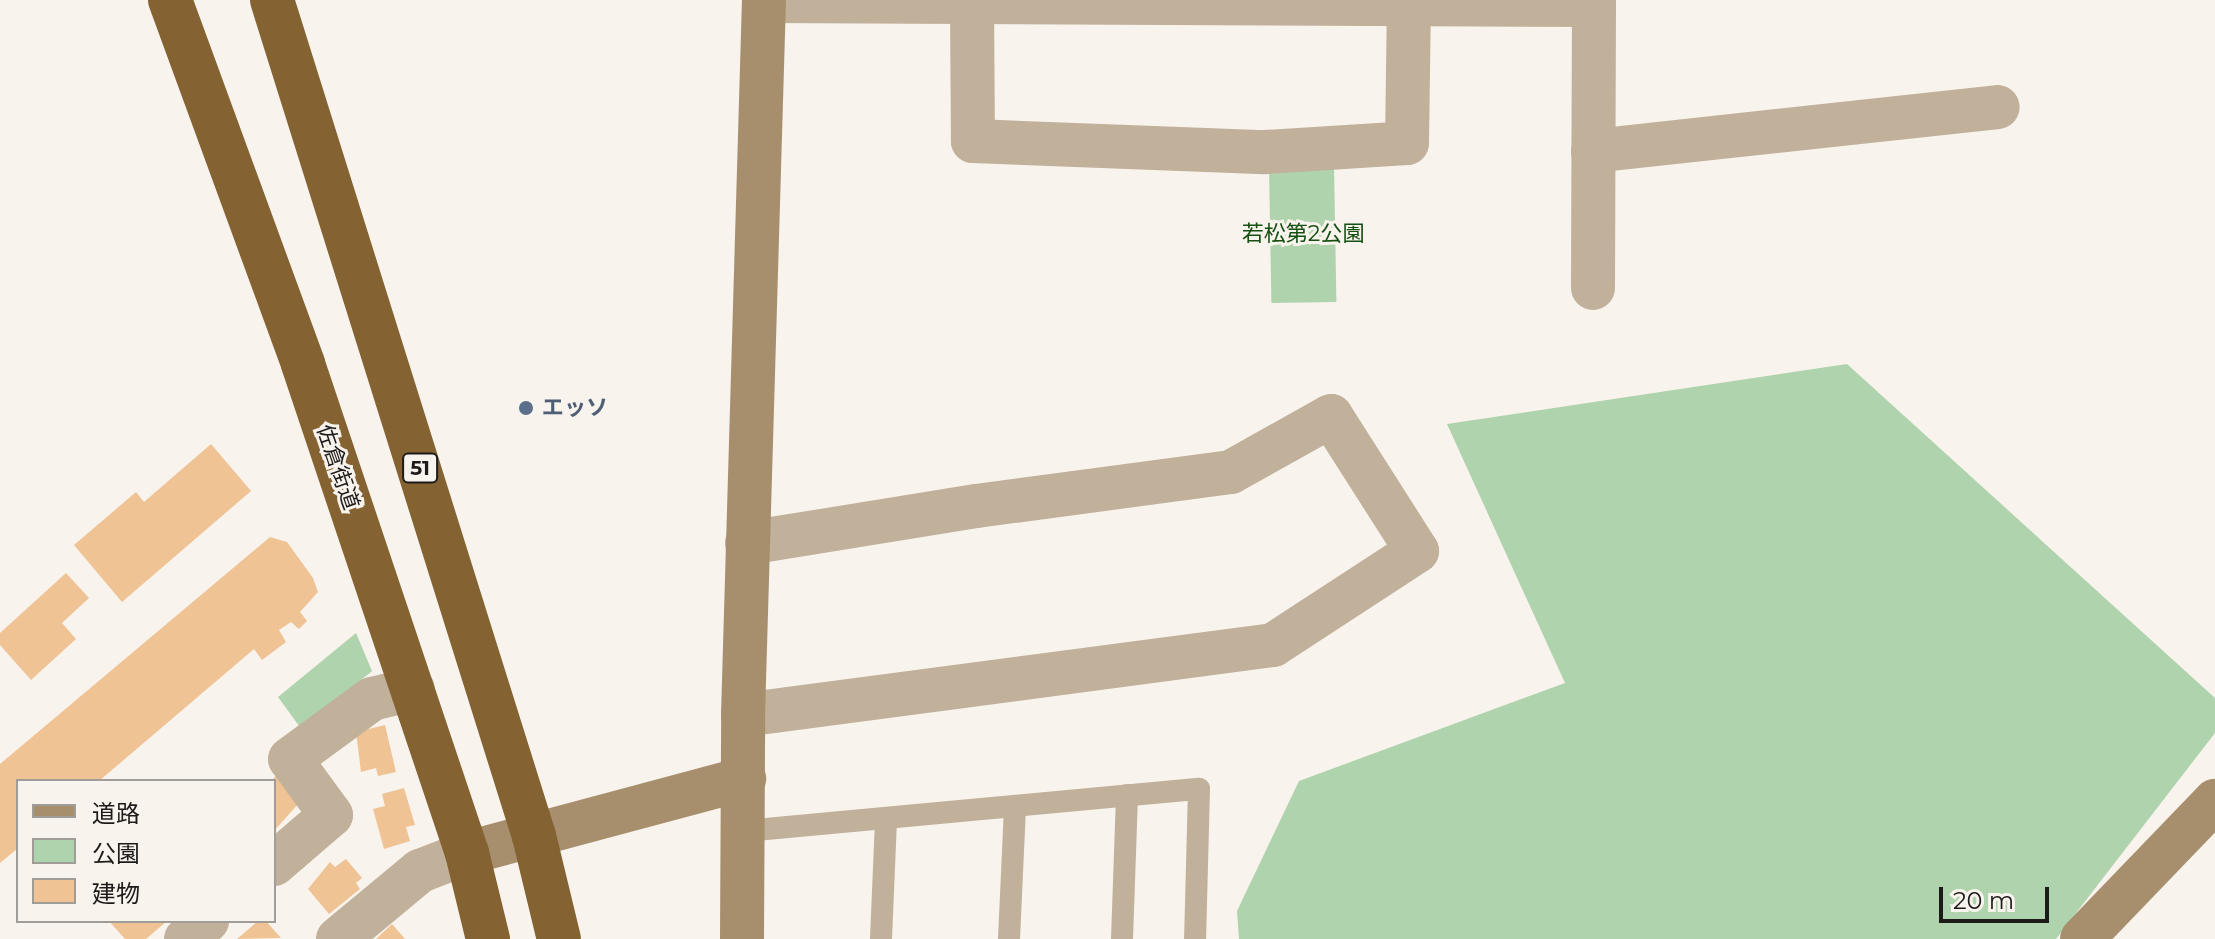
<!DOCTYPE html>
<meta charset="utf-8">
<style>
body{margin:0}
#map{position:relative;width:2215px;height:939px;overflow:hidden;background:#f8f3ed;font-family:Montserrat,"Noto Sans JP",sans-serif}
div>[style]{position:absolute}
.green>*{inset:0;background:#afd3ac;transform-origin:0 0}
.building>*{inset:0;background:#efc394}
.lane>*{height:22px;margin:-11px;padding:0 11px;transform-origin:11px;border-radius:11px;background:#c1b09a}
.street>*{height:44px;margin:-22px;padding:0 22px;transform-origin:22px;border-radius:22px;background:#c1b09a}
.secondary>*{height:44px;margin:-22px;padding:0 22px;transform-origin:22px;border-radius:22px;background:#a78f6e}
.highway>*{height:44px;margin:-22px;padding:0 22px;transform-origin:22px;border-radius:22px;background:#846231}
.dots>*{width:22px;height:22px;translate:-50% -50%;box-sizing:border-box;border:4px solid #f8f3ed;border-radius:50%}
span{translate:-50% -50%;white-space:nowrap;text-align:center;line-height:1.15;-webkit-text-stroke:6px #f8f3ed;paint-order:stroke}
.shield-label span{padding:2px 6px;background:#f8f3ed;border:2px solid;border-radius:6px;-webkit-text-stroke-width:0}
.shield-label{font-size:20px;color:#1d1b19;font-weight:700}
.park-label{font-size:22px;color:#154f12}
.service-label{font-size:22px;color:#4e5e75;font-weight:700}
.left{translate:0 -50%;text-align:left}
.street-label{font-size:22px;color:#1d1b19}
.legend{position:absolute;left:16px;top:779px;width:260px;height:144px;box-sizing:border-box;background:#f8f3ed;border:2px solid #a09d98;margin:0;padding:10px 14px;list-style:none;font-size:24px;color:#1d1b19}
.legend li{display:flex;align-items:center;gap:16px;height:40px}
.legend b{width:40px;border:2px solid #a09d98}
.scale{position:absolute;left:1939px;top:887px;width:110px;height:36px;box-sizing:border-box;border:4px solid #1d1b19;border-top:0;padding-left:10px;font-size:24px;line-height:28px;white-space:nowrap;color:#1d1b19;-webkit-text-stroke:6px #f8f3ed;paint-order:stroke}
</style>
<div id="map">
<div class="green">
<i style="left:1334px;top:165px;width:137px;height:65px;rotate:89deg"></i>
<i style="clip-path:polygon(1847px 364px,2215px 698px,2215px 733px,2056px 939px,1239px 939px,1237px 911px,1299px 781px,1565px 683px,1447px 424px)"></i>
<i style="clip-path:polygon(356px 633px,372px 671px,302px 730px,278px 697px)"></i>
</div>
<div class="building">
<i style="clip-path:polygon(211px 444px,251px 491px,122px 602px,74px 545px,136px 492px,144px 502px)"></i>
<i style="clip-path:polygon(270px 537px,287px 542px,313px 578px,318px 592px,300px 612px,307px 621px,299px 629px,291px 622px,279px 630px,286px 642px,262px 660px,254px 649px,99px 781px,18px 781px,18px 848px,0 863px,0 764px)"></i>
<i style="clip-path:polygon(66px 573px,89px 598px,62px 623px,76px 639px,31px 680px,0 645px,0 633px)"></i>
<i style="clip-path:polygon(385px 725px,396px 772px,378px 776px,376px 768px,361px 772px,356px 732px)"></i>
<i style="clip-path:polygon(276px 776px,299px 803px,274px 831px,271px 781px)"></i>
<i style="clip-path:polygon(404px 788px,415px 825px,406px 827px,410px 841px,384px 849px,373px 809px,385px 806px,382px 794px)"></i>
<i style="clip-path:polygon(346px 859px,362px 878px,356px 883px,360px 889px,329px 914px,308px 889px,330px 862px,335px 867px)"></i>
<i style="clip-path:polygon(109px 921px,167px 921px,146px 939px,125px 939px)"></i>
<i style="clip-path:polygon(258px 921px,266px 921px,281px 938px,237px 939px)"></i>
<i style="clip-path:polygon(392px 924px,405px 939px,376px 939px)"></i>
</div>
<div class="lane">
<i style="left:744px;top:831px;width:457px;rotate:-5.3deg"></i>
<i style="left:1199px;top:789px;width:150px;rotate:91.5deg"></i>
<i style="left:881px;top:939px;width:121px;rotate:-87.6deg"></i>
<i style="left:1009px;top:939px;width:133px;rotate:-87.4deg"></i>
<i style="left:1122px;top:939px;width:144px;rotate:-88deg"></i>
</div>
<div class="street">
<i style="left:764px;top:1px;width:830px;rotate:0.28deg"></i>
<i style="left:972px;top:4px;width:137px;rotate:89.6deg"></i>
<i style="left:973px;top:141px;width:292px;rotate:2.2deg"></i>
<i style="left:1265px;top:152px;width:142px;rotate:-3.6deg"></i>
<i style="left:1407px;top:143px;width:138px;rotate:-89.2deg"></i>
<i style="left:1593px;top:151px;width:407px;rotate:-6.2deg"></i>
<i style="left:1593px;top:288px;width:288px;rotate:-89.8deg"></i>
<i style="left:743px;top:715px;width:535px;rotate:-7.52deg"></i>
<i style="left:1273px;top:645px;width:172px;rotate:-33.1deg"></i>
<i style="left:1417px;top:551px;width:160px;rotate:-122.5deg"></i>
<i style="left:1331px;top:416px;width:115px;rotate:150.8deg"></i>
<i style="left:1231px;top:472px;width:257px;rotate:172.4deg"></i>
<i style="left:976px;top:506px;width:232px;rotate:170.8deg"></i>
<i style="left:274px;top:864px;width:75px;rotate:-40.7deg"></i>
<i style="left:331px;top:815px;width:69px;rotate:-126.2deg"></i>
<i style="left:290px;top:759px;width:102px;rotate:-36.2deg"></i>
<i style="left:372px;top:699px;width:42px;rotate:-13.7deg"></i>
<i style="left:186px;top:939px;width:28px;rotate:-41deg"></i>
<i style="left:338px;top:939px;width:107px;rotate:-39.7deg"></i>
<i style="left:420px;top:871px;width:50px;rotate:-21deg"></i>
</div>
<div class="secondary">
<i style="left:467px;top:853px;width:287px;rotate:-15deg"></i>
<i style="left:742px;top:939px;width:224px;rotate:-89.7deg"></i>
<i style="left:743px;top:715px;width:715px;rotate:-88.32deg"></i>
<i style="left:2082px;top:939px;width:192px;rotate:-46.1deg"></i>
</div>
<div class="highway">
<i style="left:170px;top:0;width:388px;rotate:69.9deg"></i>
<i style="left:303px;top:364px;width:516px;rotate:71.46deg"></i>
<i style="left:467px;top:853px;width:89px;rotate:76.3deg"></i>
<i style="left:272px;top:0;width:876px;rotate:72.6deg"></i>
<i style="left:534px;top:836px;width:106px;rotate:76.4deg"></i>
</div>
<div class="dots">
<i style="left:526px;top:408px;background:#5c6f8a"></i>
</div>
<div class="shield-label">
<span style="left:420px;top:468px">51</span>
</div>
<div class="park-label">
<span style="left:1303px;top:234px">若松第2公園</span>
</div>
<div class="service-label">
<span class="left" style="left:542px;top:408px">エッソ</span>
</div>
<div class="street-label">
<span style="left:338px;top:467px;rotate:71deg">佐倉街道</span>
</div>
<ul class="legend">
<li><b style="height:10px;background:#a78f6e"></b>道路</li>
<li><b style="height:22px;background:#afd3ac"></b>公園</li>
<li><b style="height:22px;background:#efc394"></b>建物</li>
</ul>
<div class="scale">20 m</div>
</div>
